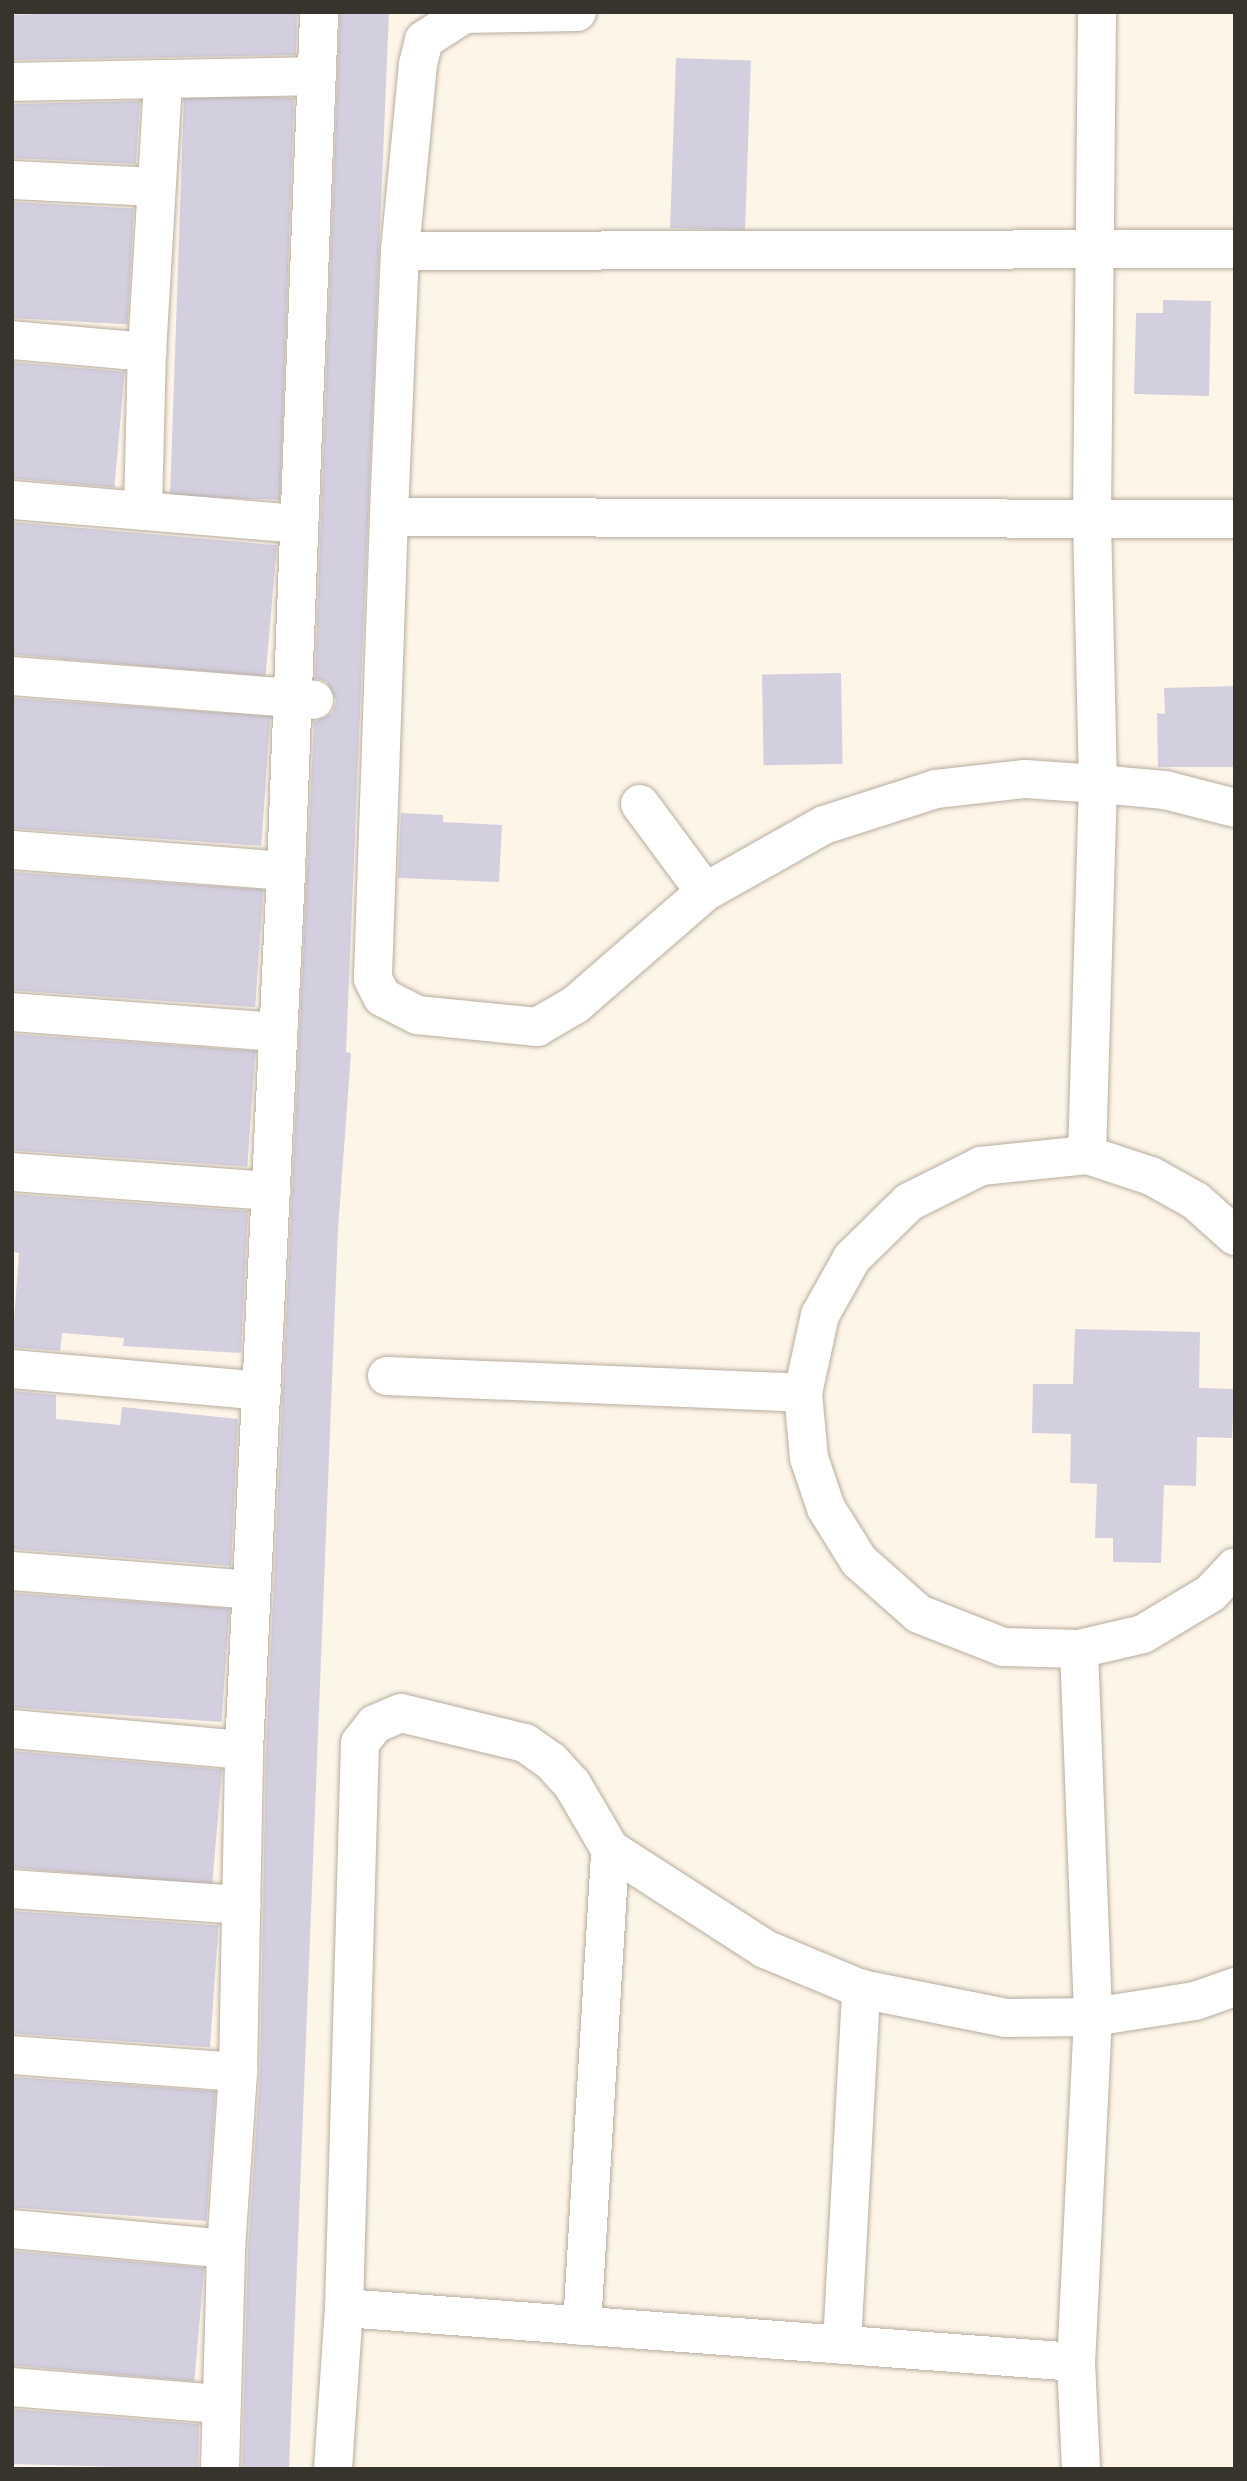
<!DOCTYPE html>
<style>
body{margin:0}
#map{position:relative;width:1247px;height:2481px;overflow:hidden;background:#fef5e9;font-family:"Alegreya Sans",sans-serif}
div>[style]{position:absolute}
.building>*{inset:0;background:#d3cfdf;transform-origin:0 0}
.roads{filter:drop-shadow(0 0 2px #b7ac9e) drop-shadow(0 0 2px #b7ac9e)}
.minor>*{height:38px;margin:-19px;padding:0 19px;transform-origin:19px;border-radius:19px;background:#fff}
span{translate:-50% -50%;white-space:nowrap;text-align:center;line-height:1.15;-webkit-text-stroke:6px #fef5e9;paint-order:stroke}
.frame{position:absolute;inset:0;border:14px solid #37332d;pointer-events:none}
</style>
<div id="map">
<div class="building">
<i style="clip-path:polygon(87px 12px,297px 12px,296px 55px,12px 60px,12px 15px)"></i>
<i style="clip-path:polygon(340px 12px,389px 12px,346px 1052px,351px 1053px,338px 1229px,289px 2469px,242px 2469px,248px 2250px,260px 2072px,266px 1751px,314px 722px,332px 713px,336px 701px,327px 682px,315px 678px)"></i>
<i style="left:676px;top:58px;width:75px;height:170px;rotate:2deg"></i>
<i style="left:294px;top:98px;width:402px;height:110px;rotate:92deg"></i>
<i style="clip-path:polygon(140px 101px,136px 164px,12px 158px,12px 104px)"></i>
<i style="left:12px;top:202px;width:122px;height:116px;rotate:3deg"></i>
<i style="clip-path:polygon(1163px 300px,1211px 301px,1209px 396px,1134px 394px,1136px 313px,1163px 313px)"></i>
<i style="left:12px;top:362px;width:113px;height:116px;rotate:5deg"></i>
<i style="left:12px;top:522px;width:266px;height:132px;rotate:5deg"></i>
<i style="left:841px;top:673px;width:91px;height:79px;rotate:89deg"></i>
<i style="clip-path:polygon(1235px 686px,1235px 767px,1158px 767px,1157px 713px,1165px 714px,1164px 688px)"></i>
<i style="left:12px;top:698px;width:259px;height:130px;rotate:4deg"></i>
<i style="clip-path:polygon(401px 813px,443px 815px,443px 822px,502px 825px,499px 882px,398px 878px)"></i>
<i style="left:12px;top:872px;width:252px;height:118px;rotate:4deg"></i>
<i style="left:12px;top:1034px;width:244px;height:116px;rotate:4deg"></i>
<i style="clip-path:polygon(12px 1194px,248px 1211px,241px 1353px,123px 1346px,124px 1338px,62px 1333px,60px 1351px,12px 1347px,19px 1253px,12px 1252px)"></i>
<i style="clip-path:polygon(1075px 1329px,1200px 1332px,1199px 1388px,1234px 1389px,1232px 1438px,1197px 1437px,1196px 1486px,1164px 1485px,1161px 1563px,1113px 1562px,1113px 1538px,1095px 1538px,1097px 1484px,1070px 1483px,1071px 1434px,1032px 1433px,1033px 1384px,1073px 1384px)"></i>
<i style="clip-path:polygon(12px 1391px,56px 1395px,56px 1419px,120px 1425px,122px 1407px,238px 1419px,231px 1566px,12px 1549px)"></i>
<i style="left:12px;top:1593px;width:218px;height:114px;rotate:4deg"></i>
<i style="left:12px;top:1751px;width:211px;height:116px;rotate:5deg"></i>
<i style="left:12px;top:1911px;width:207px;height:122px;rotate:4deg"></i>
<i style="left:12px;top:2077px;width:204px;height:130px;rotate:4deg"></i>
<i style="left:12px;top:2251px;width:193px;height:114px;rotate:5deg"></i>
<i style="clip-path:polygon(12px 2409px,199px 2424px,198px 2469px,12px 2464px)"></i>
</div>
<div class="roads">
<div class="minor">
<i style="left:577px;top:12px;width:113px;rotate:179deg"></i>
<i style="left:464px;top:14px;width:48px;rotate:147deg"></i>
<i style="left:424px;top:40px;width:25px;rotate:104deg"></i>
<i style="left:418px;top:64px;width:188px;rotate:95.5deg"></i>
<i style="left:400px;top:251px;width:266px;rotate:92.4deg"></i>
<i style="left:389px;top:517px;width:462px;rotate:92deg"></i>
<i style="left:373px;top:979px;width:20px;rotate:63deg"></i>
<i style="left:382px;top:997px;width:39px;rotate:27deg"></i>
<i style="left:417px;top:1015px;width:121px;rotate:5.7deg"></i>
<i style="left:537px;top:1027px;width:44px;rotate:-30.1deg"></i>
<i style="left:575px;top:1005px;width:172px;rotate:-41deg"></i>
<i style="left:705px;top:892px;width:137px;rotate:-29.4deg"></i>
<i style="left:824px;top:825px;width:118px;rotate:-17.8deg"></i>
<i style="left:936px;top:789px;width:90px;rotate:-6.4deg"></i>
<i style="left:1025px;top:779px;width:73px;rotate:3.9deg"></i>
<i style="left:1098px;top:784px;width:67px;rotate:5.1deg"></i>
<i style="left:1165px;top:790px;width:72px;rotate:14.4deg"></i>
<i style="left:12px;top:82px;width:305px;rotate:-1.1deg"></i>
<i style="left:12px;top:180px;width:144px;rotate:2.8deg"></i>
<i style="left:400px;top:251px;width:835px;rotate:-0.14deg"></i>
<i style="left:12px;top:340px;width:136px;rotate:5.1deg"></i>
<i style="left:12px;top:500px;width:288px;rotate:4.8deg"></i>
<i style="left:143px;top:511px;width:159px;rotate:-88.6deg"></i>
<i style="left:147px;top:352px;width:272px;rotate:-86.6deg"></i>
<i style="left:389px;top:517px;width:846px;rotate:0.14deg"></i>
<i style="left:12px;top:676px;width:303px;rotate:4.5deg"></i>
<i style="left:640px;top:804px;width:109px;rotate:53.5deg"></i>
<i style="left:12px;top:850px;width:275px;rotate:4.4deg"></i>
<i style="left:12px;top:1012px;width:267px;rotate:4.3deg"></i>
<i style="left:1087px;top:1155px;width:371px;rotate:-88.3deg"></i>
<i style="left:1098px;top:784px;width:266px;rotate:-91.3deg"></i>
<i style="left:1092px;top:518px;width:506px;rotate:-89.43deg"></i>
<i style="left:12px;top:1172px;width:260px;rotate:4.2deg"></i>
<i style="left:1235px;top:1236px;width:52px;rotate:-138.1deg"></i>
<i style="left:1196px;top:1201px;width:51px;rotate:-150.9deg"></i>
<i style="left:1151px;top:1176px;width:67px;rotate:-161.8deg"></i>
<i style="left:1087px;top:1155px;width:107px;rotate:174.1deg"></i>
<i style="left:981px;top:1166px;width:80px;rotate:153.4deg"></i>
<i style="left:909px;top:1202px;width:80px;rotate:135.5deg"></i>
<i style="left:852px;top:1258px;width:65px;rotate:119.3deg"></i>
<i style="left:820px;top:1315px;width:80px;rotate:102.3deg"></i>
<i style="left:803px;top:1393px;width:65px;rotate:84.7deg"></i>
<i style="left:809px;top:1458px;width:53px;rotate:71.2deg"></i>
<i style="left:826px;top:1508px;width:62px;rotate:58.1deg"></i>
<i style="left:859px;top:1561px;width:80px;rotate:41.5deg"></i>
<i style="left:919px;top:1614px;width:90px;rotate:21.4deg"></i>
<i style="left:1003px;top:1647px;width:76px;rotate:1.5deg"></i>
<i style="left:1079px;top:1649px;width:66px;rotate:-13.2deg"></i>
<i style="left:1143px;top:1634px;width:79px;rotate:-31.1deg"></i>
<i style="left:1211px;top:1593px;width:35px;rotate:-47deg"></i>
<i style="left:12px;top:1369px;width:251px;rotate:5deg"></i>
<i style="left:387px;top:1376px;width:416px;rotate:2.3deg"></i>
<i style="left:12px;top:1571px;width:240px;rotate:4.5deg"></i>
<i style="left:1079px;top:1649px;width:368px;rotate:87.8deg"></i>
<i style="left:1093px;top:2017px;width:345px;rotate:92.8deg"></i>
<i style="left:1076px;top:2362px;width:107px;rotate:87.3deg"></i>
<i style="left:12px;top:1729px;width:233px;rotate:5.2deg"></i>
<i style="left:12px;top:1889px;width:230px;rotate:4deg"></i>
<i style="left:12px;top:2055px;width:227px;rotate:4.3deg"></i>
<i style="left:12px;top:2229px;width:215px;rotate:5.3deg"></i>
<i style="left:344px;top:2308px;width:734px;rotate:4.22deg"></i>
<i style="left:582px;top:2326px;width:478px;rotate:-86.6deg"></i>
<i style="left:842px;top:2344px;width:356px;rotate:-86.9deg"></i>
<i style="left:12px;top:2387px;width:210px;rotate:4.7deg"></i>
<i style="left:220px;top:2469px;width:220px;rotate:-88.4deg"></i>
<i style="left:226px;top:2249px;width:177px;rotate:-86.1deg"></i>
<i style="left:238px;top:2072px;width:322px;rotate:-88.9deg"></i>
<i style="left:244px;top:1750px;width:880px;rotate:-87.26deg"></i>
<i style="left:286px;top:871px;width:858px;rotate:-87.79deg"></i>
<i style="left:333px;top:2469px;width:161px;rotate:-86.1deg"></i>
<i style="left:344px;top:2308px;width:565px;rotate:-88.38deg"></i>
<i style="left:360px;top:1743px;width:24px;rotate:-52deg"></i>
<i style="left:375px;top:1724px;width:28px;rotate:-23deg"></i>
<i style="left:401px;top:1713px;width:128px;rotate:13.6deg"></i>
<i style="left:525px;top:1743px;width:32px;rotate:35deg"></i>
<i style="left:551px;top:1761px;width:31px;rotate:48deg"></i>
<i style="left:572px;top:1784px;width:75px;rotate:59.7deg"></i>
<i style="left:610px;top:1849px;width:184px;rotate:32.8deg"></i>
<i style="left:765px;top:1949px;width:104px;rotate:22.6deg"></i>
<i style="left:861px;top:1989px;width:148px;rotate:11.3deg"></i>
<i style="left:1006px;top:2018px;width:87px;rotate:-0.7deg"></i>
<i style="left:1093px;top:2017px;width:103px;rotate:-8.9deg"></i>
<i style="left:1195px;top:2001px;width:42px;rotate:-19.3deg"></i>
</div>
</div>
<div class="frame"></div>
</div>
